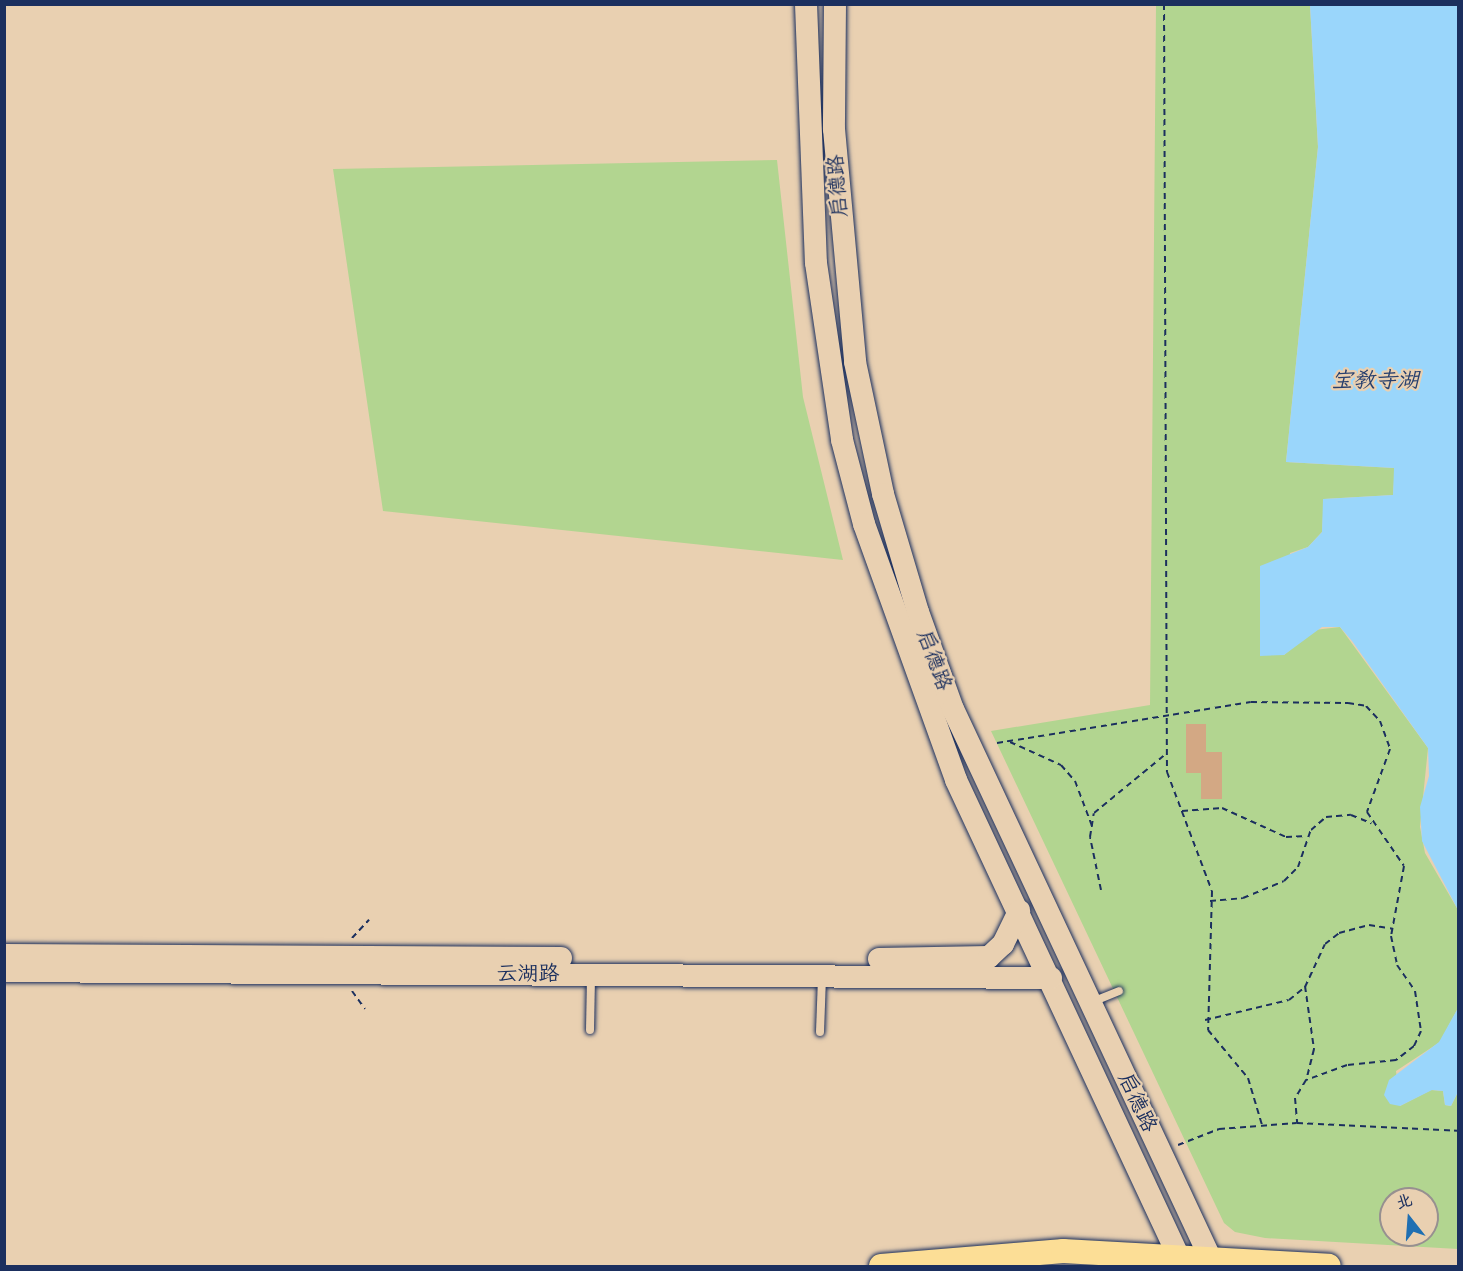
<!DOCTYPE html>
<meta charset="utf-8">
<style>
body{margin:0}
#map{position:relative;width:1463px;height:1271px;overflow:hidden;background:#e9d0b1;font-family:"Comic Neue","LXGW WenKai TC",sans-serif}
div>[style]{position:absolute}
.green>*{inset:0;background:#b2d590}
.water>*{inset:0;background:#9ad6fb}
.building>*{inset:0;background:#d3a884}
.path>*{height:2px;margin-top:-1px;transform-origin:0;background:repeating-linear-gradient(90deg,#1b2f5e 0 6px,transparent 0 10.5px)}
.roads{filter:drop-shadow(0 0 2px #1b2f5e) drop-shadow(0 0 2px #1b2f5e)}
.lane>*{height:8px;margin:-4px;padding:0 4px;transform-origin:4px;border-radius:4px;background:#e9d0b1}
.secondary>*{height:22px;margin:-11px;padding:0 11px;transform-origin:11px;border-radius:11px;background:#e9d0b1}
.primary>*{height:24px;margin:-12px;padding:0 12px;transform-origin:12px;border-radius:12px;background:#fcde96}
span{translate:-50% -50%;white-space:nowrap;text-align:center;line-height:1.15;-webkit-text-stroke:4.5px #e9d0b1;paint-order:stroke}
.street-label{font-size:21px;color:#1b2f5e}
.water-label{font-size:22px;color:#28406e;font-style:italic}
.frame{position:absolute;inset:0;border:6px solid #1b2f5e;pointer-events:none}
.north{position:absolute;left:1379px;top:1187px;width:60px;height:60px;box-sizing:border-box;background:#e9d0b1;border:2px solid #979090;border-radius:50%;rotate:343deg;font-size:16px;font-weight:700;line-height:24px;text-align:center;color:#1b2f5e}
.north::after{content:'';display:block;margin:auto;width:21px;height:27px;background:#1f6fb2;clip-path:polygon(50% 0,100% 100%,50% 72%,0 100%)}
</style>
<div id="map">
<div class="green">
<i style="clip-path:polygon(evenodd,1156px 5px,1310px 5px,1318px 147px,1286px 462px,1395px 468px,1393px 495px,1324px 499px,1322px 532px,1308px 547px,1290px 553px,1284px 655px,1314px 630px,1340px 627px,1428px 748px,1420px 827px,1425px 853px,1458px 910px,1458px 1008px,1440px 1042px,1396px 1071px,1400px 1106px,1431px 1090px,1443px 1091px,1445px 1105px,1451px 1106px,1458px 1092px,1458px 1249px,1265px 1238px,1235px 1232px,1224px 1223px,991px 731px,1150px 705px,1156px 5px,1391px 1199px,1427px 1199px,1427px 1235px,1391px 1235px,1391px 1199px)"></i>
<i style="clip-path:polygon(777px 160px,803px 397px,843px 560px,383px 511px,333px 169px)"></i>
</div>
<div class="water">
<i style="clip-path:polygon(1310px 5px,1458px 5px,1458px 910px,1422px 841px,1420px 807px,1429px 776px,1428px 748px,1352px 641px,1340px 627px,1322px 627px,1284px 655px,1260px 656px,1260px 566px,1308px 547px,1322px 532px,1323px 499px,1393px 495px,1394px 468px,1286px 462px,1318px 147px)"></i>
<i style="clip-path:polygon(1458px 1008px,1458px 1092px,1451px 1106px,1445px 1105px,1443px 1091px,1432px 1090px,1400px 1106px,1390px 1104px,1384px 1095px,1389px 1080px,1439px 1042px)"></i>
</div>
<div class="building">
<i style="clip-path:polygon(1186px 724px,1206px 724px,1206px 752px,1222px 752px,1222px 799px,1201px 799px,1201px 773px,1186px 773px)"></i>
</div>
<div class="path">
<i style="left:1164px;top:4px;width:768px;rotate:89.78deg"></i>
<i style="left:1167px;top:772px;width:127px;rotate:69.3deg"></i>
<i style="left:1212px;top:891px;width:139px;rotate:91.6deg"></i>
<i style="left:1208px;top:1030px;width:62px;rotate:50.2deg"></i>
<i style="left:1248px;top:1078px;width:49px;rotate:73.4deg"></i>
<i style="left:1010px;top:742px;width:56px;rotate:24.3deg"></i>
<i style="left:1061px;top:765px;width:21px;rotate:49deg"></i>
<i style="left:1075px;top:781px;width:48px;rotate:69.3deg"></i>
<i style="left:997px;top:743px;width:257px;rotate:-9.2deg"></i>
<i style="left:1251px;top:702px;width:97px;rotate:0.6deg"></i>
<i style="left:1348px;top:703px;width:18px;rotate:9deg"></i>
<i style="left:1366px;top:706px;width:21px;rotate:47deg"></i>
<i style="left:1380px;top:721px;width:30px;rotate:70deg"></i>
<i style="left:1390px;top:749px;width:67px;rotate:110.1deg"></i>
<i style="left:1367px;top:812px;width:65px;rotate:55.6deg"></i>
<i style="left:1404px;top:866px;width:71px;rotate:100.5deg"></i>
<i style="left:1391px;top:936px;width:30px;rotate:78deg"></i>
<i style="left:1397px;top:965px;width:32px;rotate:55deg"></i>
<i style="left:1415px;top:991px;width:40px;rotate:81.5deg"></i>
<i style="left:1421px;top:1031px;width:17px;rotate:115deg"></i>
<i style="left:1414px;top:1046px;width:23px;rotate:142deg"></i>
<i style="left:1396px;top:1060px;width:49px;rotate:174.2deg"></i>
<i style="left:1347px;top:1065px;width:44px;rotate:159.9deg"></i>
<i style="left:1306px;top:1080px;width:21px;rotate:121deg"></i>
<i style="left:1295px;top:1098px;width:25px;rotate:85deg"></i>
<i style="left:1182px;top:811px;width:40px;rotate:-4.3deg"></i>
<i style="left:1222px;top:808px;width:70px;rotate:24.4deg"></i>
<i style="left:1286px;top:837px;width:21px;rotate:-3deg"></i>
<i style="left:1101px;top:890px;width:54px;rotate:-101.7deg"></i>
<i style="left:1090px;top:837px;width:24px;rotate:-81deg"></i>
<i style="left:1094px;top:813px;width:94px;rotate:-39.4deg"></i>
<i style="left:1210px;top:901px;width:33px;rotate:-5deg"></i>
<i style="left:1243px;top:898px;width:44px;rotate:-22.5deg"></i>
<i style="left:1284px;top:881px;width:20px;rotate:-45deg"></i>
<i style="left:1298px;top:867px;width:39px;rotate:-71deg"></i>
<i style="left:1311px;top:830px;width:20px;rotate:-41deg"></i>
<i style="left:1326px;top:817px;width:25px;rotate:-5deg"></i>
<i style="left:1351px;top:815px;width:22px;rotate:22deg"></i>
<i style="left:352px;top:938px;width:25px;rotate:-47deg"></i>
<i style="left:1305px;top:986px;width:64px;rotate:81.9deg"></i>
<i style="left:1314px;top:1049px;width:32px;rotate:104deg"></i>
<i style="left:352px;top:991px;width:22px;rotate:54deg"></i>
<i style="left:1205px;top:1020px;width:86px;rotate:-13.4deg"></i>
<i style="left:1289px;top:1000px;width:21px;rotate:-39deg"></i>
<i style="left:1305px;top:987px;width:47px;rotate:-65.1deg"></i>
<i style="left:1325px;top:944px;width:18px;rotate:-38deg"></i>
<i style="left:1339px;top:933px;width:31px;rotate:-15deg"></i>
<i style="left:1369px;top:925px;width:24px;rotate:9deg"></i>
<i style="left:1178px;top:1145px;width:44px;rotate:-21.3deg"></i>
<i style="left:1219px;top:1129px;width:78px;rotate:-4.4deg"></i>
<i style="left:1297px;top:1123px;width:161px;rotate:2.8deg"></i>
</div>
<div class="roads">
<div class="lane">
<i style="left:1092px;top:1002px;width:29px;rotate:-22deg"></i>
<i style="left:590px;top:1030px;width:52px;rotate:-88.9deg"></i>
<i style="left:820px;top:1032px;width:54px;rotate:-87.9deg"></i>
</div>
<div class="secondary">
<i style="left:806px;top:4px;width:259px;rotate:87.8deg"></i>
<i style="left:816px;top:263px;width:179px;rotate:81.6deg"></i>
<i style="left:842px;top:440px;width:87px;rotate:75.3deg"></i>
<i style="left:864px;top:524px;width:272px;rotate:70.2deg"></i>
<i style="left:956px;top:780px;width:536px;rotate:64.96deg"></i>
<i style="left:835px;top:4px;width:125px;rotate:90.5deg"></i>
<i style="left:834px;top:129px;width:234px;rotate:84.8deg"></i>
<i style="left:855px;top:362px;width:135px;rotate:78deg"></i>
<i style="left:883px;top:494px;width:123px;rotate:73.5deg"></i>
<i style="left:918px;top:612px;width:103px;rotate:70.2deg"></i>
<i style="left:953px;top:709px;width:615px;rotate:64.89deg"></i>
<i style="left:4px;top:955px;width:557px;rotate:0.31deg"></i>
<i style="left:879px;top:959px;width:110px;rotate:-1deg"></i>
<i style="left:989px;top:957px;width:19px;rotate:-43deg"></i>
<i style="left:1003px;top:944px;width:37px;rotate:-64deg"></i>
<i style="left:4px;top:971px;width:1047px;rotate:0.38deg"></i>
</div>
<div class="primary">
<i style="left:881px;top:1266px;width:183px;rotate:-4.7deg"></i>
<i style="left:1063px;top:1251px;width:266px;rotate:3.2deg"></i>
</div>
</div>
<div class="street-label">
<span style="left:837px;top:186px;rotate:-94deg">启德路</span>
<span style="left:935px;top:660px;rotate:70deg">启德路</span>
<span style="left:528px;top:973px">云湖路</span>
<span style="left:1138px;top:1102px;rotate:65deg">启德路</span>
</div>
<div class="water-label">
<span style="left:1375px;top:381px">宝教寺湖</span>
</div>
<div class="frame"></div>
<div class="north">北</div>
</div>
